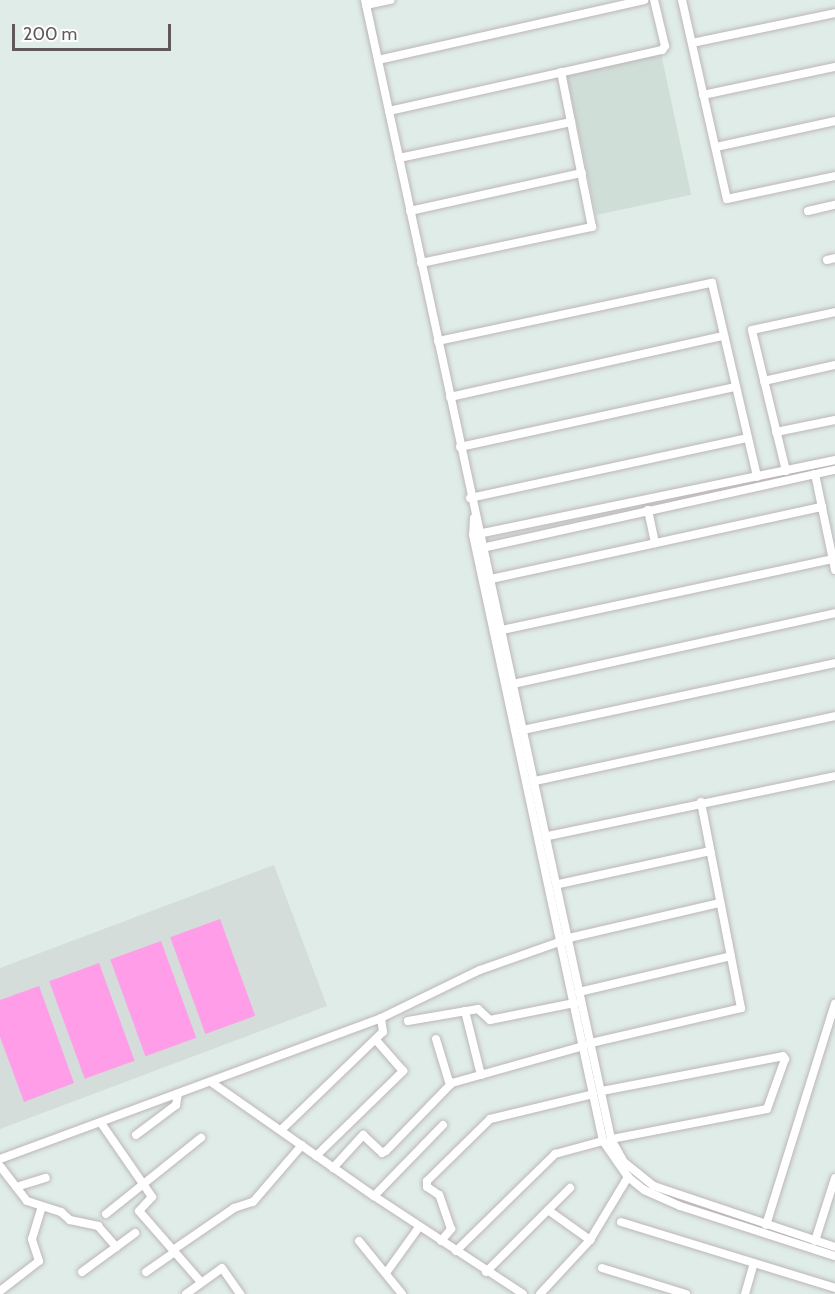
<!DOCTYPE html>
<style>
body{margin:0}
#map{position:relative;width:835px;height:1294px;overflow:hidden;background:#dfece7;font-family:Cabin,sans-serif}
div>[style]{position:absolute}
.industrial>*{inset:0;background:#d4ddd9}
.education>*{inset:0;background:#d0ded8;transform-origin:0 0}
.water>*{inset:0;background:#ff9de9;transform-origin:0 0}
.roads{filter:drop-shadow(0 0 2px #bdb5ba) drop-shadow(0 0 2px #bdb5ba)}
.minor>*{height:8px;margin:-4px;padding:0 4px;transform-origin:4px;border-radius:4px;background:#fff}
span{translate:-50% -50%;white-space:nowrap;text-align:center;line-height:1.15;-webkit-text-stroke:4.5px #fff;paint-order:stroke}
.scale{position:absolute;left:12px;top:24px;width:159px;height:27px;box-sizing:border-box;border:3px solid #61585e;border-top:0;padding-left:8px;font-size:18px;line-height:21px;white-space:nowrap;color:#61585e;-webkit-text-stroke:4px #fff;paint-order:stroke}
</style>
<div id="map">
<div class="industrial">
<i style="clip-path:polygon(274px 865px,327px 1006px,0 1129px,0 968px)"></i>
</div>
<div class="education">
<i style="left:661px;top:53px;width:145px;height:97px;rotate:78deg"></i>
</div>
<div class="water">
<i style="left:220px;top:919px;width:103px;height:53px;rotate:70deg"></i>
<i style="left:161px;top:941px;width:103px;height:54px;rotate:70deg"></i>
<i style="left:99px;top:963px;width:104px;height:53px;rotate:70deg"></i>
<i style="clip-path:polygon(39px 986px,74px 1083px,24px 1102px,0 1037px,0 1000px)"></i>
</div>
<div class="roads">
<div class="minor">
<i style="left:365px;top:0;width:1165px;rotate:77.81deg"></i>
<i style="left:611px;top:1139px;width:26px;rotate:61deg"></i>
<i style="left:624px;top:1162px;width:38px;rotate:39deg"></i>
<i style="left:654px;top:1186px;width:191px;rotate:18.6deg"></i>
<i style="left:682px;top:0;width:204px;rotate:77.3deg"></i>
<i style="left:727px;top:199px;width:110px;rotate:-12deg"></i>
<i style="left:366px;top:5px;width:25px;rotate:-12deg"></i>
<i style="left:692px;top:43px;width:146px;rotate:-11.8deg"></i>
<i style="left:378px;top:60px;width:273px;rotate:-12.7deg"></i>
<i style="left:703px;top:95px;width:135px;rotate:-12deg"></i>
<i style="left:389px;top:111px;width:280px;rotate:-12.6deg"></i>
<i style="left:662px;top:50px;width:5px;rotate:-53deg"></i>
<i style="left:665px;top:46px;width:47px;rotate:-103.4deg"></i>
<i style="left:716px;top:147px;width:122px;rotate:-12.3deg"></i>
<i style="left:399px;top:158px;width:176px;rotate:-11.8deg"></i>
<i style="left:410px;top:211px;width:176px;rotate:-12.5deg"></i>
<i style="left:808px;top:211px;width:28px;rotate:-13deg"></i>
<i style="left:827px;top:260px;width:8px;rotate:-14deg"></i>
<i style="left:421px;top:263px;width:175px;rotate:-11.9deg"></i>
<i style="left:592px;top:227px;width:158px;rotate:-101.3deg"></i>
<i style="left:438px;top:341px;width:280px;rotate:-12deg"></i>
<i style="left:712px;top:283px;width:199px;rotate:76.9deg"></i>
<i style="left:764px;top:381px;width:73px;rotate:-12.7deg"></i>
<i style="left:450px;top:397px;width:281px;rotate:-12.6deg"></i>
<i style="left:776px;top:432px;width:60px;rotate:-11.5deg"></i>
<i style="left:460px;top:447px;width:282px;rotate:-12.3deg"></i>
<i style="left:786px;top:471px;width:145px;rotate:-103.6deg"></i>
<i style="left:752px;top:330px;width:85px;rotate:-12.2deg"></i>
<i style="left:815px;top:474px;width:98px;rotate:78.2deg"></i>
<i style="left:470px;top:498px;width:284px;rotate:-12.2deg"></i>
<i style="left:648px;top:510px;width:34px;rotate:78deg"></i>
<i style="left:474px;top:518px;width:17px;rotate:93deg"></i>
<i style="left:473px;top:535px;width:620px;rotate:77.89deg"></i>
<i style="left:603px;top:1141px;width:44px;rotate:55.2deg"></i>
<i style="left:628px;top:1177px;width:21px;rotate:39deg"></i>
<i style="left:644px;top:1190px;width:39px;rotate:24deg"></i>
<i style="left:680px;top:1206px;width:163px;rotate:17.9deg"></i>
<i style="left:478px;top:534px;width:365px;rotate:-11.7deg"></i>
<i style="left:482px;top:548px;width:362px;rotate:-12.5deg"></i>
<i style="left:491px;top:579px;width:339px;rotate:-12.3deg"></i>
<i style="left:502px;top:630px;width:339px;rotate:-12.1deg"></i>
<i style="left:513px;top:684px;width:330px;rotate:-12.4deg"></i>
<i style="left:523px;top:730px;width:319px;rotate:-12.1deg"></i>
<i style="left:535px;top:781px;width:307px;rotate:-12.2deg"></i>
<i style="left:548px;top:836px;width:293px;rotate:-11.8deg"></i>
<i style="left:559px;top:884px;width:155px;rotate:-12.3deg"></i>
<i style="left:569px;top:938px;width:155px;rotate:-13.1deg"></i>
<i style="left:579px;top:992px;width:156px;rotate:-13.3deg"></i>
<i style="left:465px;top:1011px;width:66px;rotate:76deg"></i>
<i style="left:408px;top:1021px;width:71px;rotate:-9.7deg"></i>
<i style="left:478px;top:1009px;width:16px;rotate:43deg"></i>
<i style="left:490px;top:1020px;width:86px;rotate:-11.4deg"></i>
<i style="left:436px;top:1039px;width:48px;rotate:73.1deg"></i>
<i style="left:591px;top:1043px;width:154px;rotate:-13.1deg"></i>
<i style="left:741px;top:1008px;width:210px;rotate:-101deg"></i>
<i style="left:211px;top:1082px;width:199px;rotate:35deg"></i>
<i style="left:374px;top:1196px;width:178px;rotate:33.3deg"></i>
<i style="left:602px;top:1091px;width:184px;rotate:-10.9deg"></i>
<i style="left:783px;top:1056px;width:4px;rotate:56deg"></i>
<i style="left:785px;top:1059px;width:53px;rotate:109.8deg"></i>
<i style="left:767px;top:1109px;width:159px;rotate:169.1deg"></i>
<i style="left:101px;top:1123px;width:90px;rotate:55.4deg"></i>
<i style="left:152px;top:1197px;width:19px;rotate:133deg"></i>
<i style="left:139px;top:1211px;width:94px;rotate:48.9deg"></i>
<i style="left:281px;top:1130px;width:141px;rotate:-43.9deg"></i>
<i style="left:383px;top:1032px;width:14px;rotate:-98deg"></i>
<i style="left:136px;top:1135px;width:50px;rotate:-36.9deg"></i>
<i style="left:176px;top:1105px;width:11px;rotate:-80deg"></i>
<i style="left:316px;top:1156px;width:122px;rotate:-44.3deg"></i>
<i style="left:403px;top:1071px;width:41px;rotate:-131.1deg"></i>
<i style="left:0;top:1159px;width:406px;rotate:-20.3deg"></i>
<i style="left:381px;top:1018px;width:110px;rotate:-25.9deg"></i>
<i style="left:480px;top:970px;width:87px;rotate:-19.5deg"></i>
<i style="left:0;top:1166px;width:44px;rotate:52.4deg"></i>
<i style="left:27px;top:1201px;width:36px;rotate:18deg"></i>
<i style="left:61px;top:1212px;width:12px;rotate:42deg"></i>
<i style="left:70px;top:1220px;width:29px;rotate:12deg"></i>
<i style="left:98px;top:1226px;width:28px;rotate:49deg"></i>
<i style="left:333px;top:1168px;width:45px;rotate:-47.7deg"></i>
<i style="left:363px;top:1135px;width:26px;rotate:43deg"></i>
<i style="left:382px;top:1153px;width:4px;rotate:-27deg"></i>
<i style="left:386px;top:1151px;width:95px;rotate:-45.9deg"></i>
<i style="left:452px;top:1083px;width:137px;rotate:-15.7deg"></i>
<i style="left:16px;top:1187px;width:31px;rotate:-17deg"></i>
<i style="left:374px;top:1196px;width:99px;rotate:-45.8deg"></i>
<i style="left:548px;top:1210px;width:52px;rotate:35.5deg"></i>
<i style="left:106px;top:1214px;width:122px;rotate:-38.7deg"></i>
<i style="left:621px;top:1222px;width:224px;rotate:17.1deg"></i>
<i style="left:766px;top:1225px;width:232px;rotate:-72.7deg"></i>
<i style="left:359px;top:1241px;width:68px;rotate:50.9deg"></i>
<i style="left:441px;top:1241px;width:16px;rotate:-50deg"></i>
<i style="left:451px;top:1229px;width:36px;rotate:-109deg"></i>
<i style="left:439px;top:1195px;width:14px;rotate:-146deg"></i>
<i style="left:427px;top:1187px;width:6px;rotate:-90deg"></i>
<i style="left:427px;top:1181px;width:88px;rotate:-44.5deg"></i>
<i style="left:490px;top:1119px;width:106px;rotate:-13.6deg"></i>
<i style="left:815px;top:1241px;width:66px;rotate:-72.4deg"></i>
<i style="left:173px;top:1250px;width:74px;rotate:-34.5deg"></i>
<i style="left:234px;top:1208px;width:20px;rotate:-18deg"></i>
<i style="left:253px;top:1202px;width:75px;rotate:-49.3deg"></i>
<i style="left:456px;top:1251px;width:139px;rotate:-44.4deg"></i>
<i style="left:555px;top:1154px;width:50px;rotate:-15.2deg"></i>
<i style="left:602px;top:1268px;width:88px;rotate:17.2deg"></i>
<i style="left:82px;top:1272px;width:66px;rotate:-36.3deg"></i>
<i style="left:146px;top:1272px;width:35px;rotate:-35deg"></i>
<i style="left:486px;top:1272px;width:119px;rotate:-45deg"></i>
<i style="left:386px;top:1273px;width:57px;rotate:-54.3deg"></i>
<i style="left:0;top:1291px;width:49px;rotate:-37.6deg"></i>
<i style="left:39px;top:1261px;width:23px;rotate:-108deg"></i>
<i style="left:32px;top:1239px;width:34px;rotate:-73deg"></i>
<i style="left:186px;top:1294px;width:44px;rotate:-35.8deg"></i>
<i style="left:222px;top:1268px;width:32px;rotate:55deg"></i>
<i style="left:540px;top:1294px;width:74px;rotate:-47.2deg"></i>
<i style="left:590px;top:1240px;width:74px;rotate:-58.9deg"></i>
<i style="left:745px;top:1294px;width:32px;rotate:-74deg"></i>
</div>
</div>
<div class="scale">200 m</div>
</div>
